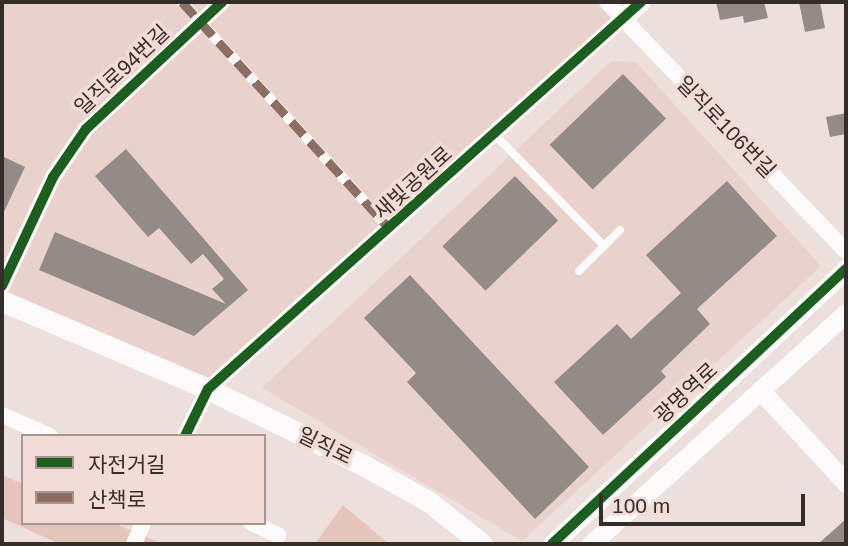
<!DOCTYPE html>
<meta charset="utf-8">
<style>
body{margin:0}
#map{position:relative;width:848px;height:546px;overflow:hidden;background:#ede0dc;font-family:Arial,"Noto Sans KR",sans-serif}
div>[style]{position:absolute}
.built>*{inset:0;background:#e9d2cb}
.green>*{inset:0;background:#e5c4bc}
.building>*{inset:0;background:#948b88;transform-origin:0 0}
.service>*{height:8px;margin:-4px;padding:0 4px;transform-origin:4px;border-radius:4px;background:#fcfafa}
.pedestrian>*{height:10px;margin:-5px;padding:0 5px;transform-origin:5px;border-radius:5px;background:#fcfafa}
.minor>*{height:16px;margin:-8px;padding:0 8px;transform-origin:8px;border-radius:8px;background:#fcfafa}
.tertiary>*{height:19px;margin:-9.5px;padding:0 9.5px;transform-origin:9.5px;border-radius:9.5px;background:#fcfafa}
.secondary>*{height:21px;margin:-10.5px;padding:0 10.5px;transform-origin:10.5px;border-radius:10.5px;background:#fcfafa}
.quiet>*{height:9px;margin-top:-4.5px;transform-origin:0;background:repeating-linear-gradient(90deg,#8d6e63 0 18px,transparent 0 27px)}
.cycleway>*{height:10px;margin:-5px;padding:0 5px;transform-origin:5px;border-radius:5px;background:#1b5e20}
span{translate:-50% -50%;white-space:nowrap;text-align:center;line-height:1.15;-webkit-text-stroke:7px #f3dcd6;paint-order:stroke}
.street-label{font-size:21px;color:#352d2a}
.frame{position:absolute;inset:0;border:4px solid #352d2a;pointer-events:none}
.legend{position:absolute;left:21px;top:434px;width:245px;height:91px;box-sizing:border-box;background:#f3dcd6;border:2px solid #a79691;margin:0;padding:9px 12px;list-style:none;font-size:21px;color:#352d2a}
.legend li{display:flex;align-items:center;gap:14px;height:35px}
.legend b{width:35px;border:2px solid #a79691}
.scale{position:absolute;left:599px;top:494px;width:206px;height:32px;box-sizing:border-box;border:4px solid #352d2a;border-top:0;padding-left:9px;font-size:21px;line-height:24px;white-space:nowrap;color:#352d2a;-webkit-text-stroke:5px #f3dcd6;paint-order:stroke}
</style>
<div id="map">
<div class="built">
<i style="clip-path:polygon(2px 2px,607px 2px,622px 19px,208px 389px,2px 301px)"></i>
<i style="clip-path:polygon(611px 61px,636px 62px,821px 266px,522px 541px,262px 388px)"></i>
</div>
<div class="green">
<i style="clip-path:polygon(2px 475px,23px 484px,23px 523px,114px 523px,163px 544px,60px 544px,2px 518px)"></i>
<i style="clip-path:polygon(343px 505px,389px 544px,315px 544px)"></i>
</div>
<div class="building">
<i style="clip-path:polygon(716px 2px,764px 2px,768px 18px,744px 23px,743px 16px,720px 20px)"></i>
<i style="clip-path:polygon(799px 2px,820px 2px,825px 28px,805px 32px)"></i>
<i style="left:623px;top:74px;width:62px;height:102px;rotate:46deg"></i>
<i style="clip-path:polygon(846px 113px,846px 134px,830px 137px,826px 117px)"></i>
<i style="clip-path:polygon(126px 149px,248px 290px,194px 336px,39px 270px,55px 232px,226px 304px,212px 289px,224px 279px,203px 254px,191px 264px,159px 228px,148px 237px,95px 176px)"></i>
<i style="clip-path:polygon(2px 156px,25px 167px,2px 216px)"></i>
<i style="left:515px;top:176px;width:62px;height:101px;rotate:46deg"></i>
<i style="clip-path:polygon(727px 181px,777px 236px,697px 309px,710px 324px,661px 371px,666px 377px,603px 435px,554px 382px,617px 324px,631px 339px,681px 293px,646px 255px)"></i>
<i style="clip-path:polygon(410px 275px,589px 467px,535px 519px,407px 382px,416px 373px,364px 318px)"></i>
<i style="clip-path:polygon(846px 519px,846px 544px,818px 544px)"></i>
</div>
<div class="service">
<i style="left:495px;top:135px;width:156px;rotate:45.5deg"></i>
<i style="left:579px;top:271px;width:58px;rotate:-45deg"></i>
</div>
<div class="pedestrian">
<i style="left:182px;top:2px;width:309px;rotate:47.5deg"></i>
</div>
<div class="minor">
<i style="left:607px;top:2px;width:345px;rotate:46.2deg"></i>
<i style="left:2px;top:286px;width:120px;rotate:-64.9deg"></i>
<i style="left:53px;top:177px;width:58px;rotate:-55.5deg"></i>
<i style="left:86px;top:129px;width:186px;rotate:-43deg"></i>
<i style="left:2px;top:415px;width:52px;rotate:23.6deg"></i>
<i style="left:185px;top:436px;width:52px;rotate:-63.9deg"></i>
<i style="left:208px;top:389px;width:555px;rotate:-41.79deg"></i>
<i style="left:252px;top:523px;width:29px;rotate:25deg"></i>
<i style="left:134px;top:544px;width:23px;rotate:-67deg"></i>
</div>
<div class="tertiary">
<i style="left:622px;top:19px;width:25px;rotate:-42deg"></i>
<i style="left:760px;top:390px;width:127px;rotate:47.2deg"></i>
<i style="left:552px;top:544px;width:403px;rotate:-43.1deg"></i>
<i style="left:591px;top:544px;width:344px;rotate:-42.2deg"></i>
</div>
<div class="secondary">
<i style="left:2px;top:301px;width:224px;rotate:23.1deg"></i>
<i style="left:208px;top:389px;width:170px;rotate:26.1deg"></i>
<i style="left:361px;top:464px;width:77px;rotate:28.9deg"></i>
<i style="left:428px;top:501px;width:69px;rotate:38.5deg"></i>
</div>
<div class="quiet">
<i style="left:182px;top:2px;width:309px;rotate:47.5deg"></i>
</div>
<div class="cycleway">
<i style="left:2px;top:286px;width:120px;rotate:-64.9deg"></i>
<i style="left:53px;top:177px;width:58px;rotate:-55.5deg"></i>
<i style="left:86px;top:129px;width:186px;rotate:-43deg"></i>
<i style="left:185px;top:436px;width:52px;rotate:-63.9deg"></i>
<i style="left:208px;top:389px;width:581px;rotate:-41.79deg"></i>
<i style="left:552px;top:544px;width:403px;rotate:-43.1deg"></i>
</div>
<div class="street-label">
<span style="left:122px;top:70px;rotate:-43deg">일직로94번길</span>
<span style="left:726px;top:127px;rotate:46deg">일직로106번길</span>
<span style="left:413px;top:183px;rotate:-42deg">새빛공원로</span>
<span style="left:686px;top:393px;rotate:-43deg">광명역로</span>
<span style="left:325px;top:446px;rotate:26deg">일직로</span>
</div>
<div class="frame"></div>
<ul class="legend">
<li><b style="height:9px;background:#1b5e20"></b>자전거길</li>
<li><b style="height:9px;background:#8d6e63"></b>산책로</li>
</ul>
<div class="scale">100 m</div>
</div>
